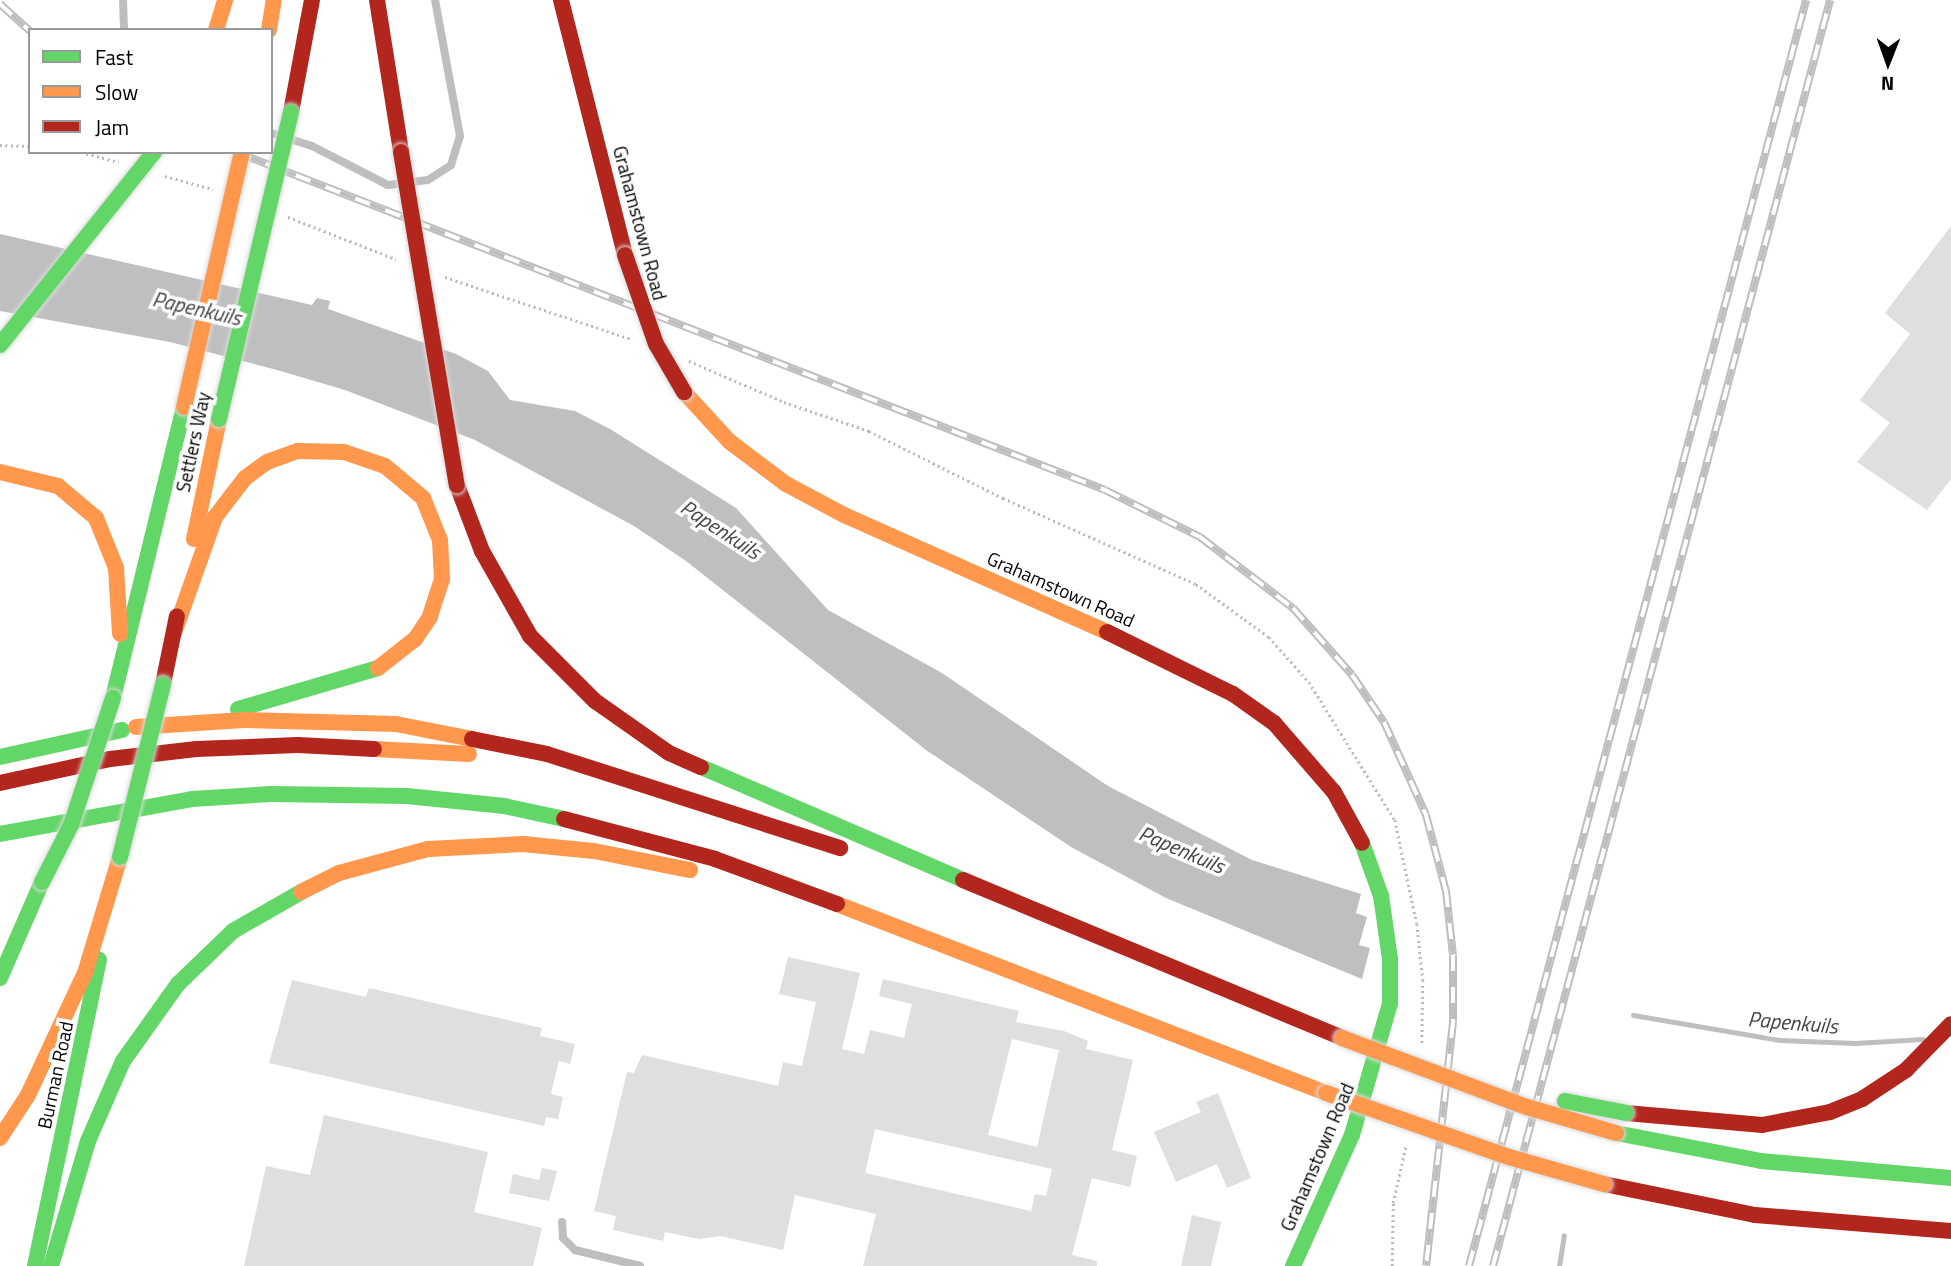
<!DOCTYPE html>
<style>
body{margin:0}
#map{position:relative;width:1951px;height:1266px;overflow:hidden;background:#fff;font-family:"Titillium Web",sans-serif}
div>[style]{position:absolute}
.water>*{inset:0;background:#bfbfbf}
.stream>*{height:5px;margin:-2.5px;padding:0 2.5px;transform-origin:2.5px;border-radius:2.5px;background:#bfbfbf}
.building>*{inset:0;background:#dfdfdf}
.path>*{height:2.5px;margin-top:-1.25px;transform-origin:0;background:repeating-linear-gradient(90deg,#b9b9b9 0 2px,transparent 0 5.5px)}
.lane>*{height:8px;margin:-4px;padding:0 4px;transform-origin:4px;border-radius:4px;background:#bebebe}
.fast>*{height:16px;margin:-8px;padding:0 8px;transform-origin:8px;border-radius:8px;background:#63d668}
.slow>*{height:16px;margin:-8px;padding:0 8px;transform-origin:8px;border-radius:8px;background:#ff974d}
.jam>*{height:16px;margin:-8px;padding:0 8px;transform-origin:8px;border-radius:8px;background:#b3261e}
.rail>*{height:8px;margin-top:-4px;transform-origin:0;background:repeating-linear-gradient(90deg,#fff 0 16px,#bebebe 0 32px);box-sizing:border-box;border-block:2px solid #bebebe}
.bridges{filter:drop-shadow(0 0 2px #dbdbdb) drop-shadow(0 0 2px #dbdbdb)}
.fast-bridge>*{height:16px;margin:-8px;padding:0 8px;transform-origin:8px;border-radius:8px;background:#63d668}
.slow-bridge>*{height:16px;margin:-8px;padding:0 8px;transform-origin:8px;border-radius:8px;background:#ff974d}
.jam-bridge>*{height:16px;margin:-8px;padding:0 8px;transform-origin:8px;border-radius:8px;background:#b3261e}
span{translate:-50% -50%;white-space:nowrap;text-align:center;line-height:1.15;-webkit-text-stroke:7px #fff;paint-order:stroke}
.street-label{font-size:19px;color:#000}
.water-label{font-size:21px;color:#444;font-style:italic}
.legend{position:absolute;left:28px;top:28px;width:245px;height:126px;box-sizing:border-box;background:#fff;border:2px solid #999;margin:0;padding:9px 12px;list-style:none;font-size:21px;color:#000}
.legend li{display:flex;align-items:center;gap:14px;height:35px}
.legend b{width:35px;border:2px solid #999}
.north{position:absolute;left:1853px;top:28px;width:70px;height:70px;-webkit-text-stroke:5px #fff;paint-order:stroke;rotate:181deg;font-size:19px;font-weight:700;line-height:28px;text-align:center;color:#000}
.north::after{content:'';display:block;margin:auto;width:24px;height:32px;background:#000;clip-path:polygon(50% 0,100% 100%,50% 72%,0 100%)}
</style>
<div id="map">
<div class="water">
<i style="clip-path:polygon(0 234px,312px 305px,317px 298px,330px 301px,328px 309px,456px 354px,488px 371px,510px 400px,575px 411px,610px 429px,736px 508px,828px 610px,942px 673px,1108px 786px,1252px 860px,1361px 894px,1356px 913px,1367px 917px,1359px 945px,1370px 948px,1362px 979px,1166px 898px,1071px 847px,926px 750px,686px 561px,634px 526px,475px 440px,345px 390px,277px 370px,170px 342px,0 311px)"></i>
</div>
<div class="stream">
<i style="left:1633px;top:1015px;width:149px;rotate:9.7deg"></i>
<i style="left:1780px;top:1040px;width:75px;rotate:2.3deg"></i>
<i style="left:1855px;top:1043px;width:68px;rotate:-3.4deg"></i>
<i style="left:1559px;top:1266px;width:31px;rotate:-81deg"></i>
</div>
<div class="building">
<i style="clip-path:polygon(1951px 226px,1951px 479px,1927px 510px,1857px 462px,1890px 423px,1860px 400px,1910px 334px,1885px 313px)"></i>
<i style="clip-path:polygon(evenodd,788px 957px,860px 973px,842px 1049px,864px 1054px,870px 1030px,904px 1038px,912px 1004px,879px 996px,883px 979px,1019px 1011px,1016px 1022px,1064px 1031px,1088px 1041px,1086px 1049px,1133px 1060px,1112px 1150px,1137px 1156px,1130px 1187px,1092px 1178px,1072px 1255px,1097px 1261px,1097px 1266px,863px 1266px,876px 1214px,795px 1195px,783px 1250px,720px 1236px,699px 1239px,665px 1232px,663px 1241px,613px 1230px,616px 1216px,594px 1211px,627px 1072px,634px 1073px,642px 1055px,778px 1086px,783px 1062px,802px 1066px,816px 1002px,779px 994px,788px 957px,1012px 1039px,1059px 1050px,1037px 1147px,988px 1135px,1012px 1039px,788px 957px,875px 1129px,1052px 1169px,1046px 1196px,1035px 1194px,1031px 1211px,865px 1173px,875px 1129px)"></i>
<i style="clip-path:polygon(292px 980px,366px 997px,369px 988px,542px 1028px,540px 1036px,575px 1044px,570px 1064px,559px 1061px,551px 1094px,563px 1097px,558px 1119px,546px 1117px,544px 1126px,269px 1063px)"></i>
<i style="clip-path:polygon(1218px 1093px,1251px 1178px,1227px 1188px,1217px 1164px,1176px 1182px,1154px 1132px,1201px 1112px,1196px 1102px)"></i>
<i style="clip-path:polygon(324px 1115px,488px 1152px,474px 1212px,542px 1228px,533px 1266px,244px 1266px,266px 1166px,310px 1175px)"></i>
<i style="clip-path:polygon(542px 1168px,557px 1171px,549px 1201px,509px 1193px,513px 1174px,539px 1180px)"></i>
<i style="clip-path:polygon(1192px 1215px,1221px 1222px,1211px 1266px,1181px 1266px)"></i>
</div>
<div class="path">
<i style="left:0;top:145px;width:30px;rotate:2deg"></i>
<i style="left:81px;top:152px;width:39px;rotate:15deg"></i>
<i style="left:165px;top:176px;width:50px;rotate:15.2deg"></i>
<i style="left:288px;top:217px;width:116px;rotate:21.3deg"></i>
<i style="left:445px;top:277px;width:196px;rotate:18.4deg"></i>
<i style="left:689px;top:361px;width:103px;rotate:23.3deg"></i>
<i style="left:784px;top:402px;width:90px;rotate:18.8deg"></i>
<i style="left:869px;top:431px;width:150px;rotate:26.6deg"></i>
<i style="left:1003px;top:498px;width:211px;rotate:24deg"></i>
<i style="left:1196px;top:584px;width:90px;rotate:36deg"></i>
<i style="left:1269px;top:637px;width:60px;rotate:48.4deg"></i>
<i style="left:1309px;top:682px;width:163px;rotate:58.1deg"></i>
<i style="left:1395px;top:820px;width:106px;rotate:78.1deg"></i>
<i style="left:1417px;top:924px;width:56px;rotate:83.9deg"></i>
<i style="left:1423px;top:980px;width:65px;rotate:90.9deg"></i>
<i style="left:1392px;top:1266px;width:63px;rotate:-89.1deg"></i>
<i style="left:1393px;top:1203px;width:59px;rotate:-77.4deg"></i>
</div>
<div class="lane">
<i style="left:123px;top:0;width:30px;rotate:88deg"></i>
<i style="left:271px;top:133px;width:43px;rotate:17.6deg"></i>
<i style="left:312px;top:146px;width:85px;rotate:27.2deg"></i>
<i style="left:388px;top:185px;width:40px;rotate:-7.1deg"></i>
<i style="left:428px;top:180px;width:27px;rotate:-33deg"></i>
<i style="left:451px;top:165px;width:30px;rotate:-73deg"></i>
<i style="left:460px;top:136px;width:138px;rotate:-100.4deg"></i>
<i style="left:562px;top:1222px;width:16px;rotate:86deg"></i>
<i style="left:563px;top:1238px;width:17px;rotate:45deg"></i>
<i style="left:575px;top:1250px;width:67px;rotate:13.8deg"></i>
</div>
<div class="fast">
<i style="left:113px;top:698px;width:300px;rotate:-76.3deg"></i>
<i style="left:238px;top:709px;width:146px;rotate:-16.3deg"></i>
<i style="left:0;top:757px;width:125px;rotate:-12.5deg"></i>
<i style="left:701px;top:767px;width:285px;rotate:23.3deg"></i>
<i style="left:0;top:834px;width:195px;rotate:-10.3deg"></i>
<i style="left:192px;top:799px;width:79px;rotate:-3.6deg"></i>
<i style="left:271px;top:794px;width:136px;rotate:0.8deg"></i>
<i style="left:407px;top:796px;width:98px;rotate:5.9deg"></i>
<i style="left:504px;top:806px;width:61px;rotate:12.2deg"></i>
<i style="left:0;top:978px;width:105px;rotate:-66.4deg"></i>
<i style="left:1616px;top:1133px;width:148px;rotate:10.9deg"></i>
<i style="left:1761px;top:1161px;width:191px;rotate:5.1deg"></i>
<i style="left:35px;top:1266px;width:313px;rotate:-78.2deg"></i>
<i style="left:51px;top:1266px;width:130px;rotate:-73.5deg"></i>
<i style="left:88px;top:1141px;width:87px;rotate:-66.4deg"></i>
<i style="left:123px;top:1061px;width:95px;rotate:-54.5deg"></i>
<i style="left:178px;top:984px;width:76px;rotate:-43.9deg"></i>
<i style="left:233px;top:931px;width:78px;rotate:-29.8deg"></i>
<i style="left:1293px;top:1266px;width:144px;rotate:-65.8deg"></i>
<i style="left:1352px;top:1135px;width:137px;rotate:-73.9deg"></i>
<i style="left:1390px;top:1003px;width:44px;rotate:-90deg"></i>
<i style="left:1390px;top:959px;width:64px;rotate:-98.1deg"></i>
<i style="left:1381px;top:896px;width:56px;rotate:-109.7deg"></i>
</div>
<div class="slow">
<i style="left:216px;top:30px;width:31px;rotate:-73deg"></i>
<i style="left:269px;top:30px;width:30px;rotate:-81deg"></i>
<i style="left:684px;top:392px;width:68px;rotate:47.4deg"></i>
<i style="left:730px;top:442px;width:70px;rotate:36.9deg"></i>
<i style="left:786px;top:484px;width:66px;rotate:28.1deg"></i>
<i style="left:844px;top:515px;width:288px;rotate:24deg"></i>
<i style="left:0;top:472px;width:60px;rotate:13.6deg"></i>
<i style="left:58px;top:486px;width:50px;rotate:40.1deg"></i>
<i style="left:96px;top:518px;width:54px;rotate:68.2deg"></i>
<i style="left:116px;top:568px;width:66px;rotate:86.5deg"></i>
<i style="left:194px;top:539px;width:123px;rotate:-78.2deg"></i>
<i style="left:174px;top:633px;width:123px;rotate:-70.5deg"></i>
<i style="left:215px;top:517px;width:49px;rotate:-52.4deg"></i>
<i style="left:245px;top:478px;width:27px;rotate:-36deg"></i>
<i style="left:267px;top:462px;width:33px;rotate:-20deg"></i>
<i style="left:298px;top:451px;width:46px;rotate:1.2deg"></i>
<i style="left:344px;top:452px;width:43px;rotate:18.9deg"></i>
<i style="left:385px;top:466px;width:50px;rotate:40.1deg"></i>
<i style="left:423px;top:498px;width:45px;rotate:68deg"></i>
<i style="left:440px;top:540px;width:39px;rotate:87deg"></i>
<i style="left:442px;top:579px;width:40px;rotate:108deg"></i>
<i style="left:430px;top:617px;width:27px;rotate:124deg"></i>
<i style="left:415px;top:639px;width:47px;rotate:141.9deg"></i>
<i style="left:136px;top:727px;width:108px;rotate:-3.7deg"></i>
<i style="left:244px;top:720px;width:152px;rotate:1.5deg"></i>
<i style="left:396px;top:724px;width:77px;rotate:11.2deg"></i>
<i style="left:374px;top:749px;width:95px;rotate:3deg"></i>
<i style="left:301px;top:892px;width:42px;rotate:-26.6deg"></i>
<i style="left:339px;top:873px;width:92px;rotate:-15.1deg"></i>
<i style="left:428px;top:849px;width:95px;rotate:-3deg"></i>
<i style="left:523px;top:844px;width:71px;rotate:5.6deg"></i>
<i style="left:594px;top:851px;width:98px;rotate:11.2deg"></i>
<i style="left:837px;top:904px;width:524px;rotate:21.13deg"></i>
<i style="left:0;top:1138px;width:51px;rotate:-56.9deg"></i>
<i style="left:28px;top:1095px;width:135px;rotate:-65deg"></i>
<i style="left:85px;top:973px;width:121px;rotate:-73.2deg"></i>
</div>
<div class="jam">
<i style="left:377px;top:0;width:154px;rotate:81deg"></i>
<i style="left:561px;top:0;width:263px;rotate:75.9deg"></i>
<i style="left:291px;top:112px;width:114px;rotate:-79.4deg"></i>
<i style="left:457px;top:485px;width:71px;rotate:69.3deg"></i>
<i style="left:482px;top:551px;width:98px;rotate:60.5deg"></i>
<i style="left:530px;top:636px;width:92px;rotate:45deg"></i>
<i style="left:595px;top:701px;width:90px;rotate:35.1deg"></i>
<i style="left:669px;top:753px;width:35px;rotate:24deg"></i>
<i style="left:1107px;top:632px;width:140px;rotate:26.2deg"></i>
<i style="left:1233px;top:694px;width:50px;rotate:35.3deg"></i>
<i style="left:1274px;top:723px;width:91px;rotate:49deg"></i>
<i style="left:1334px;top:792px;width:58px;rotate:61.2deg"></i>
<i style="left:163px;top:684px;width:69px;rotate:-78.4deg"></i>
<i style="left:472px;top:739px;width:76px;rotate:11.3deg"></i>
<i style="left:547px;top:754px;width:308px;rotate:17.8deg"></i>
<i style="left:0;top:783px;width:113px;rotate:-12.3deg"></i>
<i style="left:110px;top:759px;width:87px;rotate:-6.6deg"></i>
<i style="left:196px;top:749px;width:102px;rotate:-2.2deg"></i>
<i style="left:298px;top:745px;width:76px;rotate:3deg"></i>
<i style="left:564px;top:819px;width:156px;rotate:14.8deg"></i>
<i style="left:715px;top:859px;width:130px;rotate:20.2deg"></i>
<i style="left:963px;top:880px;width:411px;rotate:22.6deg"></i>
<i style="left:1626px;top:1113px;width:137px;rotate:5deg"></i>
<i style="left:1762px;top:1125px;width:69px;rotate:-10.8deg"></i>
<i style="left:1830px;top:1112px;width:35px;rotate:-22deg"></i>
<i style="left:1862px;top:1099px;width:53px;rotate:-33.4deg"></i>
<i style="left:1906px;top:1070px;width:64px;rotate:-45.6deg"></i>
<i style="left:1604px;top:1184px;width:154px;rotate:11.6deg"></i>
<i style="left:1755px;top:1215px;width:197px;rotate:4.7deg"></i>
</div>
<div class="rail">
<i style="left:0;top:4px;width:40px;rotate:42deg"></i>
<i style="left:236px;top:152px;width:932px;rotate:21.25deg"></i>
<i style="left:1105px;top:490px;width:106px;rotate:26.3deg"></i>
<i style="left:1200px;top:537px;width:117px;rotate:37.4deg"></i>
<i style="left:1293px;top:608px;width:89px;rotate:48.6deg"></i>
<i style="left:1352px;top:675px;width:57px;rotate:55.8deg"></i>
<i style="left:1384px;top:722px;width:102px;rotate:65.7deg"></i>
<i style="left:1426px;top:815px;width:79px;rotate:75.3deg"></i>
<i style="left:1446px;top:891px;width:64px;rotate:83.8deg"></i>
<i style="left:1453px;top:955px;width:67px;rotate:90deg"></i>
<i style="left:1453px;top:1022px;width:245px;rotate:96.3deg"></i>
<i style="left:1469px;top:1266px;width:1310px;rotate:-75.09deg"></i>
<i style="left:1493px;top:1266px;width:1310px;rotate:-75.09deg"></i>
</div>
<div class="bridges">
<div class="fast-bridge">
<i style="left:0;top:345px;width:247px;rotate:-51.4deg"></i>
<i style="left:219px;top:419px;width:315px;rotate:-76.8deg"></i>
<i style="left:120px;top:857px;width:178px;rotate:-76deg"></i>
<i style="left:42px;top:882px;width:64px;rotate:-63deg"></i>
<i style="left:71px;top:825px;width:134px;rotate:-71.7deg"></i>
<i style="left:1565px;top:1101px;width:62px;rotate:11.1deg"></i>
</div>
<div class="slow-bridge">
<i style="left:184px;top:407px;width:262px;rotate:-77.2deg"></i>
<i style="left:1342px;top:1038px;width:197px;rotate:20.5deg"></i>
<i style="left:1527px;top:1107px;width:93px;rotate:16.3deg"></i>
<i style="left:1326px;top:1093px;width:194px;rotate:19.3deg"></i>
<i style="left:1509px;top:1157px;width:99px;rotate:15.9deg"></i>
</div>
<div class="jam-bridge">
<i style="left:401px;top:152px;width:338px;rotate:80.5deg"></i>
<i style="left:625px;top:255px;width:94px;rotate:70.8deg"></i>
<i style="left:656px;top:344px;width:56px;rotate:59.7deg"></i>
</div>
</div>
<div class="street-label">
<span style="left:640px;top:223px;rotate:75deg">Grahamstown Road</span>
<span style="left:193px;top:442px;rotate:-78deg">Settlers Way</span>
<span style="left:1061px;top:589px;rotate:24deg">Grahamstown Road</span>
<span style="left:55px;top:1075px;rotate:-78deg">Burman Road</span>
<span style="left:1317px;top:1157px;rotate:-67deg">Grahamstown Road</span>
</div>
<div class="water-label">
<span style="left:197px;top:308px;rotate:13deg">Papenkuils</span>
<span style="left:721px;top:529px;rotate:33deg">Papenkuils</span>
<span style="left:1182px;top:849px;rotate:23deg">Papenkuils</span>
<span style="left:1793px;top:1022px;rotate:5deg">Papenkuils</span>
</div>
<ul class="legend">
<li><b style="height:9px;background:#63d668"></b>Fast</li>
<li><b style="height:9px;background:#ff974d"></b>Slow</li>
<li><b style="height:9px;background:#b3261e"></b>Jam</li>
</ul>
<div class="north">N</div>
</div>
